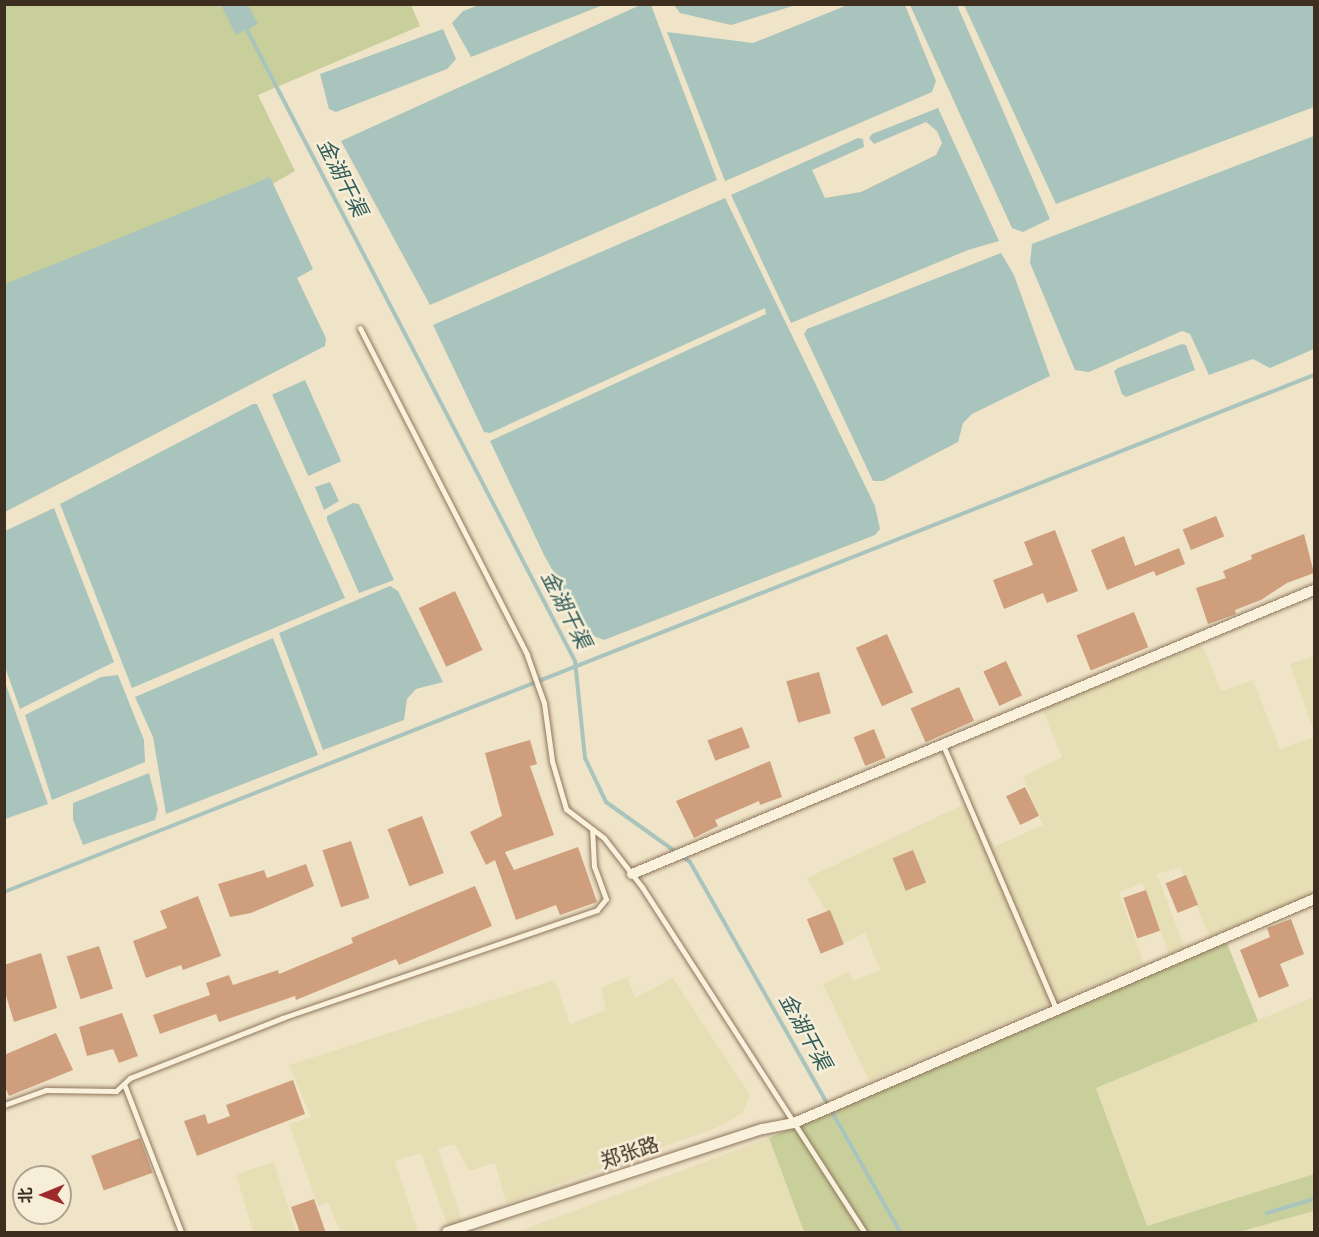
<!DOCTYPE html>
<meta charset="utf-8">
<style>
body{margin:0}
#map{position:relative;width:1319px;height:1237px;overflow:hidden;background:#f0e4c8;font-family:Spectral,"Noto Sans SC",serif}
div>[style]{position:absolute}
.farmland>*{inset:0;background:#e6deb5}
.green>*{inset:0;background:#c9cf9b}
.water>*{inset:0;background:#a9c4bc;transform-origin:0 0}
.stream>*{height:4px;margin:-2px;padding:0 2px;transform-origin:2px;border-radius:2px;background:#a9c4bc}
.building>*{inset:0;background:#cf9f7d;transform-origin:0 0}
.roads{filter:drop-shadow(0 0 2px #8d765c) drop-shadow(0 0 2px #8d765c)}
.service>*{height:5px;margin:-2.5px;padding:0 2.5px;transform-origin:2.5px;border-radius:2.5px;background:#faf1dc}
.minor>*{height:10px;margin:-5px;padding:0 5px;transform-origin:5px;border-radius:5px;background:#faf1dc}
span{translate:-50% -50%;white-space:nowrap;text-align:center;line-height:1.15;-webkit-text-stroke:5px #f7eed8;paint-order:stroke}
.street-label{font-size:20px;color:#3d2e20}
.water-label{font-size:21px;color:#2f5d5a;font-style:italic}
.frame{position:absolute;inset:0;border:6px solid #3d2e20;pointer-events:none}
.north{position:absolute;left:12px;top:1165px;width:60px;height:60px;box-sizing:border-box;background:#f7eed8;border:2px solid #ada18e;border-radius:50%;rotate:269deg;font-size:16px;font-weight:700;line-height:24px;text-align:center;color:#3d2e20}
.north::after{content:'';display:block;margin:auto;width:21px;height:27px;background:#9e2a2b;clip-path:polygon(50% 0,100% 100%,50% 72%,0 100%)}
</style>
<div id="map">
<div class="farmland">
<i style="clip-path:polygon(1202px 645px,1221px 691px,1253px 680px,1280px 749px,1314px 737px,1314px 895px,1210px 937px,1180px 867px,1157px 874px,1185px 949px,1169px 954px,1142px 883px,1119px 892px,1144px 964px,869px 1081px,823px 984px,848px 972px,853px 981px,880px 970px,865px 933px,844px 943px,807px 878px,971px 801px,994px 847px,1043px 825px,1023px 777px,1062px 757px,1041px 707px)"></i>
<i style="clip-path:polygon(1314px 656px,1314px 732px,1290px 664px)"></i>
<i style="clip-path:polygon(627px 977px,635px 998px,673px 978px,750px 1095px,743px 1113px,716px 1128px,506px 1203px,495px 1163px,469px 1171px,455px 1144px,438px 1149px,462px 1221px,448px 1226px,421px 1153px,395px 1161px,418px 1232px,340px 1232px,328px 1202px,318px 1206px,289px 1124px,311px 1117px,289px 1065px,555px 980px,570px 1024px,606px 1010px,601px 988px)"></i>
<i style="clip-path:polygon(1314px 997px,1314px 1174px,1147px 1226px,1096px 1088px)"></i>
<i style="clip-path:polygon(769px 1138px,804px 1232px,517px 1232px)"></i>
<i style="clip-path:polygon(274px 1162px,296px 1232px,253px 1232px,236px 1174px)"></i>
<i style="clip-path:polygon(1314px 1211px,1314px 1232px,1239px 1232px)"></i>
</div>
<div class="green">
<i style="clip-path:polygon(5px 5px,411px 5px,420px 26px,258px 95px,295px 171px,274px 183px,5px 285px)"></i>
<i style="clip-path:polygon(1225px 938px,1258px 1021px,1096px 1088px,1147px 1226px,1314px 1174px,1314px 1211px,1239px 1232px,804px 1232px,769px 1138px)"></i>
</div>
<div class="water">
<i style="clip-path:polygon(482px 4px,603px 4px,603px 5px,471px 57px,452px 23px,463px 11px)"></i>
<i style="clip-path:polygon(850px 4px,905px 5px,936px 81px,932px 92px,725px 181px,667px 32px,753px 43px)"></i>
<i style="clip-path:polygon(221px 5px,248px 5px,258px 24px,236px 35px)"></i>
<i style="clip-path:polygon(651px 5px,717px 180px,430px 305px,341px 141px,638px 6px)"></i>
<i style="clip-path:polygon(674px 5px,796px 5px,731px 25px,680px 13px)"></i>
<i style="clip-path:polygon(910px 5px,957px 5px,1050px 219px,1023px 232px,1012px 228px)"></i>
<i style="clip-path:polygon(964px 5px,1314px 5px,1314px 107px,1056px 204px)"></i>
<i style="clip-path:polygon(443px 29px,456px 59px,447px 69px,336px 112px,329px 109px,320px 74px)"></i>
<i style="clip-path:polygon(938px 108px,999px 241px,968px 250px,791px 323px,731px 195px,858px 138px,863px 139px,864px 147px,812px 170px,825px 198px,861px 192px,936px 155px,942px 143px,937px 131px,926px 122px,874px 144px,869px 138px,872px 134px)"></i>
<i style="clip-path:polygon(1314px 136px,1314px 349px,1270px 368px,1253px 359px,1209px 375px,1190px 334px,1182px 331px,1089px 372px,1075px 370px,1030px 263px,1032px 244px)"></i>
<i style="clip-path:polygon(270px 177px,313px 269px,297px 278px,326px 338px,325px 346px,5px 512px,5px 284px)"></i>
<i style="clip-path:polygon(725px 198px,875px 506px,880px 529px,875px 535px,604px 640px,594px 636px,580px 620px,544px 555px,490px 441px,766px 314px,765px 308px,490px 433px,484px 432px,433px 325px)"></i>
<i style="clip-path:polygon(1001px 253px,1014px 275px,1050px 376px,972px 414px,963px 423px,958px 442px,883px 481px,873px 481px,804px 334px,807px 329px)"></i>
<i style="clip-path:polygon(1182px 344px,1186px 345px,1195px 370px,1126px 397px,1122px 394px,1114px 371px,1118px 368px)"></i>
<i style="left:305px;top:380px;width:89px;height:36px;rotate:66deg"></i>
<i style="clip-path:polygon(253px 404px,257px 404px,345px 598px,132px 688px,60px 504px)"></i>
<i style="clip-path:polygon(330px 482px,339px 501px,324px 510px,315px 487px)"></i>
<i style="clip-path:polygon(353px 503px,359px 504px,394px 580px,359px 593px,327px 520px,327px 516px)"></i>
<i style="clip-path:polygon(54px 508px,114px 662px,20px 709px,5px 667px,5px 531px)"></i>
<i style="clip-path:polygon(390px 586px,398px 591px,443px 682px,416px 689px,407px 699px,404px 720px,323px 750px,279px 633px)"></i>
<i style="clip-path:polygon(273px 638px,318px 755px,166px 814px,153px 737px,135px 697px)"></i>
<i style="clip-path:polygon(118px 675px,144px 740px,145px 762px,52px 800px,25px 715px,101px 677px)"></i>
<i style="clip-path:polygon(4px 679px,48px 804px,5px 819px,4px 819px)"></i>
<i style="clip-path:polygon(149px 773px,158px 809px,155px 820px,83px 845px,73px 819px,73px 803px)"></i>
</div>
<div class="stream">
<i style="left:245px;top:26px;width:716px;rotate:62.54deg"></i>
<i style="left:575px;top:661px;width:98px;rotate:84.1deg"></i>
<i style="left:585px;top:758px;width:49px;rotate:64.5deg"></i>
<i style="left:606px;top:802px;width:103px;rotate:35.5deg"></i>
<i style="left:690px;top:862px;width:425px;rotate:60.4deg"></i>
<i style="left:4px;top:892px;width:1408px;rotate:-21.54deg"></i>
<i style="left:1267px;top:1213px;width:49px;rotate:-16.6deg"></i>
</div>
<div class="building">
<i style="left:1216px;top:516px;width:22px;height:36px;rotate:68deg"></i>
<i style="clip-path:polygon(1055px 530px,1078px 591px,1047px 603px,1043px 593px,1004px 609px,993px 580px,1033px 565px,1024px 542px)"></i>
<i style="clip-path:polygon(1304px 534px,1314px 573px,1287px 583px,1261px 600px,1235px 610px,1236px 614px,1208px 624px,1196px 588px,1226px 578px,1223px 571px,1252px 559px,1251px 555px)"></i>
<i style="clip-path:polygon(1124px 536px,1135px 566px,1179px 548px,1185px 564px,1156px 576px,1154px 571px,1107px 590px,1091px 550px)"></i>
<i style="left:455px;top:591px;width:65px;height:40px;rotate:65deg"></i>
<i style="left:1134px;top:612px;width:38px;height:62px;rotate:68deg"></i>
<i style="left:887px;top:634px;width:64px;height:34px;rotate:66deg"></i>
<i style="left:1006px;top:661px;width:38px;height:25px;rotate:65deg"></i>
<i style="left:819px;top:672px;width:43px;height:34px;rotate:74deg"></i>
<i style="left:959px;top:687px;width:37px;height:53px;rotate:66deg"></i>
<i style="left:742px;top:727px;width:22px;height:37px;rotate:69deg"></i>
<i style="left:874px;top:729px;width:31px;height:22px;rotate:68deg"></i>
<i style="clip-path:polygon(530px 740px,537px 764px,530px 766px,554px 835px,505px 852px,514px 870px,578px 847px,597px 902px,560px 915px,556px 905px,516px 920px,495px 860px,486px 865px,470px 832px,502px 816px,485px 753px)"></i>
<i style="clip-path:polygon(770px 761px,782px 797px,760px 805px,759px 801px,715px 820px,718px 826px,694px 838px,676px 801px)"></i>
<i style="left:1025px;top:787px;width:32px;height:21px;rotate:64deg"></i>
<i style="left:422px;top:816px;width:61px;height:37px;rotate:69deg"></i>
<i style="left:351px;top:841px;width:60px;height:30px;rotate:72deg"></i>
<i style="left:913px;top:850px;width:35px;height:22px;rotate:68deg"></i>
<i style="clip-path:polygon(306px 864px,314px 886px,251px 913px,230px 917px,218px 884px,264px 870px,267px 878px)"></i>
<i style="left:1186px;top:875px;width:32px;height:22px;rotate:68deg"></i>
<i style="clip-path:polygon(475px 886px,492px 926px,399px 965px,396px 959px,296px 1000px,295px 996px,219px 1022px,216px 1014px,160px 1034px,153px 1015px,210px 995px,206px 983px,229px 975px,233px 985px,278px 970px,279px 974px,353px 943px,351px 938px)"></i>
<i style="left:1146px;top:890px;width:43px;height:24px;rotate:71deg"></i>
<i style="clip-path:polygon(198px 896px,221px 956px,183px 970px,181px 965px,146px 978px,133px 941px,167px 928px,160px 911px)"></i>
<i style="left:830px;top:910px;width:37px;height:25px;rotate:68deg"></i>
<i style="clip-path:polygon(1291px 919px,1304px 954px,1280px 964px,1289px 986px,1259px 998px,1240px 950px,1270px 937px,1267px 928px)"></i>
<i style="left:99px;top:946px;width:45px;height:34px;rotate:72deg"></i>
<i style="clip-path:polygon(41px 953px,57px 1008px,14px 1022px,4px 989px,4px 965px)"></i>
<i style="clip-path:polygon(122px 1013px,138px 1056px,119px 1063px,113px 1049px,87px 1056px,79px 1027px)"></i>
<i style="clip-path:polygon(56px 1033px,73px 1070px,9px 1096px,4px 1085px,4px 1055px)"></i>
<i style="clip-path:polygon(293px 1080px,305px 1114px,197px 1156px,184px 1121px,205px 1114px,208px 1124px,230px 1116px,226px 1105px)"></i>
<i style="left:140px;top:1138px;width:37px;height:52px;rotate:70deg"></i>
<i style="clip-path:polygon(314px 1199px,326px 1233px,300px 1233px,291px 1207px)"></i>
</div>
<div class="roads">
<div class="service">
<i style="left:360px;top:328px;width:367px;rotate:62.9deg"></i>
<i style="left:527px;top:655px;width:51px;rotate:70.5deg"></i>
<i style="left:544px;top:703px;width:59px;rotate:82.1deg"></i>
<i style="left:552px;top:761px;width:50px;rotate:73.7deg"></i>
<i style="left:566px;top:809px;width:48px;rotate:37.3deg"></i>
<i style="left:604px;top:838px;width:62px;rotate:52.2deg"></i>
<i style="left:642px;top:887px;width:410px;rotate:57.2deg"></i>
<i style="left:943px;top:745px;width:289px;rotate:66.8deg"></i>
<i style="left:124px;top:1084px;width:159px;rotate:68.9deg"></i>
<i style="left:4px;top:1105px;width:45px;rotate:-19.7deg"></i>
<i style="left:46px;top:1090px;width:70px;rotate:0.8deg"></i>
<i style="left:116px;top:1091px;width:19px;rotate:-43deg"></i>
<i style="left:130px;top:1078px;width:163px;rotate:-21.5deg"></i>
<i style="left:282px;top:1018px;width:333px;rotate:-18.9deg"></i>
<i style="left:597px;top:910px;width:14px;rotate:-51deg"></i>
<i style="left:606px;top:899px;width:35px;rotate:-110deg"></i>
<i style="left:594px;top:866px;width:37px;rotate:-93deg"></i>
</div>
<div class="minor">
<i style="left:632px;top:874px;width:739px;rotate:-22.61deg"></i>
<i style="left:447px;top:1232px;width:332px;rotate:-18.1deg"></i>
<i style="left:763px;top:1129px;width:32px;rotate:-11deg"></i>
<i style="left:794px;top:1123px;width:566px;rotate:-23.3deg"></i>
</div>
</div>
<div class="street-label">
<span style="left:630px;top:1154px;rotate:-18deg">郑张路</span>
</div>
<div class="water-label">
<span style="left:341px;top:178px;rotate:63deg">金湖干渠</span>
<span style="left:565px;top:610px;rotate:63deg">金湖干渠</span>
<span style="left:804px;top:1032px;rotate:61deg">金湖干渠</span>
</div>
<div class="frame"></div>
<div class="north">北</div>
</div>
